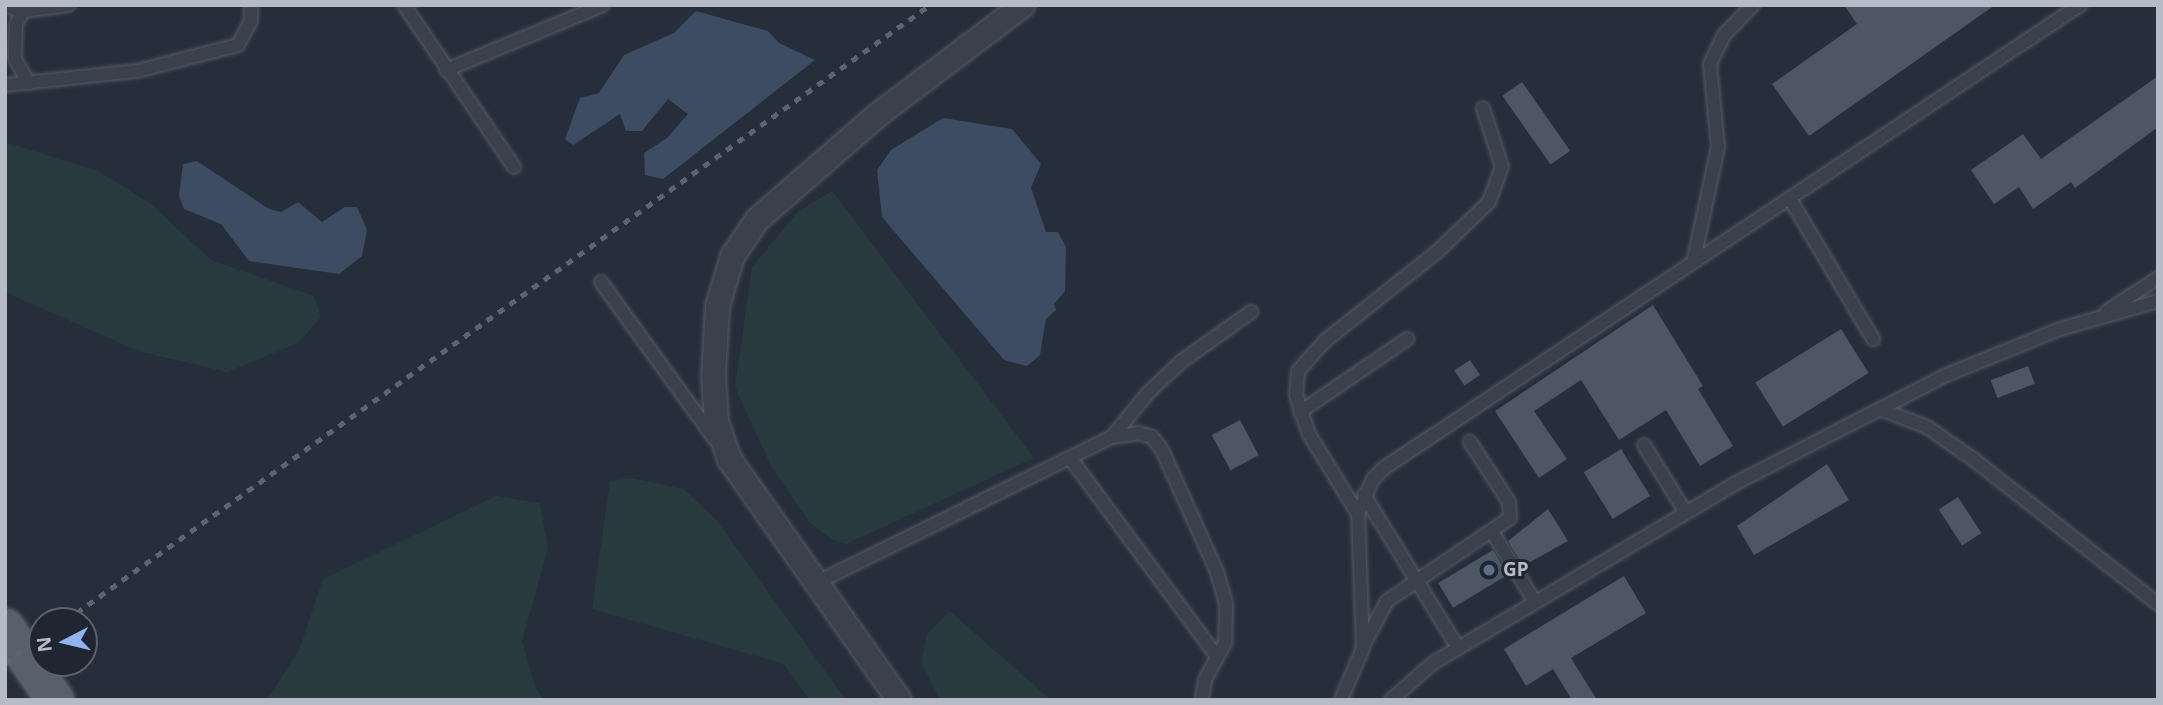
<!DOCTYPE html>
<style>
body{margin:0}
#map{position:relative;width:2163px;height:705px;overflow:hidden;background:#262e3c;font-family:"Noto Sans",sans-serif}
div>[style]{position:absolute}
.green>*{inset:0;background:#283a3d}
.water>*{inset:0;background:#3d4b63}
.building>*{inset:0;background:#4d5665;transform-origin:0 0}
.roads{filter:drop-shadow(0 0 2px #555c67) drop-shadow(0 0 2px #555c67)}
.lane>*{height:12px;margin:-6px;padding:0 6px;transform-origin:6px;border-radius:6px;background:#3a414c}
.street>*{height:23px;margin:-11.5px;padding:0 11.5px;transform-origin:11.5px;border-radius:11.5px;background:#3a414c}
.primary>*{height:37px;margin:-18.5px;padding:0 18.5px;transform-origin:18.5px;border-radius:18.5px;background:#58606c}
.rail>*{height:5px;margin-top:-2.5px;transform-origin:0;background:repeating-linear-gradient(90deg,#5c6473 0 7px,transparent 0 14px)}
.dots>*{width:19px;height:19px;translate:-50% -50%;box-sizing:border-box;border:4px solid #1f2631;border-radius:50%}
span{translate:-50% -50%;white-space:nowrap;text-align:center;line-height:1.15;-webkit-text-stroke:6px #1f2631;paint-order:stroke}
.poi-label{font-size:19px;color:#b6bcc7;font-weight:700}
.left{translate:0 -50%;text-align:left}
.frame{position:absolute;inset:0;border:7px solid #b6bcc7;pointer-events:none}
.north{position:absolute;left:28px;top:607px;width:70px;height:70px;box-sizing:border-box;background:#1f2631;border:2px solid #5b626d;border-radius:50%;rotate:263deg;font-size:19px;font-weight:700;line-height:28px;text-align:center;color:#b6bcc7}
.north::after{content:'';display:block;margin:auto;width:24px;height:32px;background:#94b2ef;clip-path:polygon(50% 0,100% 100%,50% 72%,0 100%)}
</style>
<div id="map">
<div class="green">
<i style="clip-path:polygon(5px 142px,98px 171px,151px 204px,211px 260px,314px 296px,321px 317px,298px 343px,227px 372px,138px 351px,5px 292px)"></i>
<i style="clip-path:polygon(832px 191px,1034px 458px,846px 544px,831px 539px,809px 522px,771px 466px,735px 387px,752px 267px,799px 211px)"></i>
<i style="clip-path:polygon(631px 478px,684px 489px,717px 521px,846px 700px,810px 700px,784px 664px,592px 609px,610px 481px)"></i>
<i style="clip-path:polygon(496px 496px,540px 503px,548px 549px,522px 641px,535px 687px,544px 700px,267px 700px,300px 648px,323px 579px)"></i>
<i style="clip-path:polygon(950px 611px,1051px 700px,940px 700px,921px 662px,927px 634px)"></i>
</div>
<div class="water">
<i style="clip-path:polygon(696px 11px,768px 31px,779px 43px,815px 60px,663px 179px,645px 175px,644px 153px,667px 138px,688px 114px,668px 99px,642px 131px,626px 131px,620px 114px,573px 145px,565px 139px,580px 98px,599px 93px,624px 55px,674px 33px)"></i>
<i style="clip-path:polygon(943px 118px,1012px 129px,1041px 164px,1031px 188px,1046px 232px,1058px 232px,1066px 247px,1065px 291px,1054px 304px,1056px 310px,1046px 319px,1040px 355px,1027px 366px,1004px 360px,882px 217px,877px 170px,891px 150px)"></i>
<i style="clip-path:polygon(197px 161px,269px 209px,281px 212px,298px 202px,322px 222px,345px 207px,357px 207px,367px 230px,362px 256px,339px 274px,249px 261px,221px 224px,184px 209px,179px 196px,183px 164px)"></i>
</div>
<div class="building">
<i style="clip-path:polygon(1844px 5px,1995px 5px,1809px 136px,1772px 84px,1857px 24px)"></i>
<i style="clip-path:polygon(2158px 76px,2158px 127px,2075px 188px,2071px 182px,2033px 209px,2019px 187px,1994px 204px,1971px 170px,2023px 134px,2041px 159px)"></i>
<i style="left:1522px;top:82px;width:84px;height:24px;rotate:55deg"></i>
<i style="clip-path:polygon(1653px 305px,1703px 386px,1698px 389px,1733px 446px,1700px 466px,1666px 410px,1619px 440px,1581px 380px,1534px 411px,1567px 459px,1539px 478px,1495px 411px)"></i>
<i style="left:1841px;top:329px;width:52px;height:101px;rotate:58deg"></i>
<i style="left:1470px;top:360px;width:18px;height:19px;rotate:56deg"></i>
<i style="left:2028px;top:366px;width:19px;height:40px;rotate:69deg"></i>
<i style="left:1240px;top:420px;width:40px;height:32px;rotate:62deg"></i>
<i style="left:1621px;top:449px;width:55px;height:44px;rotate:58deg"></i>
<i style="clip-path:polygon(1827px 464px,1849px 500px,1754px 555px,1737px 526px)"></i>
<i style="left:1958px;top:497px;width:43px;height:23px;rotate:57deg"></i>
<i style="clip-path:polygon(1548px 509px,1568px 541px,1523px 566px,1508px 541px)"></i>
<i style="left:1493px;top:550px;width:29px;height:64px;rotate:59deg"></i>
<i style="clip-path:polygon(1624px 576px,1646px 613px,1571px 658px,1597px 700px,1572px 700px,1553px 669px,1526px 686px,1504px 649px)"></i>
</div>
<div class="roads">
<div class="lane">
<i style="left:404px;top:5px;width:196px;rotate:55.8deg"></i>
<i style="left:5px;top:6px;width:19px;rotate:16deg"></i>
<i style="left:23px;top:11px;width:46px;rotate:-7.4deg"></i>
<i style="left:23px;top:11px;width:15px;rotate:118deg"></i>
<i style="left:16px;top:24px;width:35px;rotate:92deg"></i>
<i style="left:15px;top:59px;width:28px;rotate:60deg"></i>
<i style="left:446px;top:70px;width:170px;rotate:-22.5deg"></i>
<i style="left:5px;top:85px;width:133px;rotate:-6.1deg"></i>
<i style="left:137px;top:71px;width:104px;rotate:-14.4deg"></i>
<i style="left:238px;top:45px;width:27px;rotate:-62deg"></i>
<i style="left:251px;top:21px;width:16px;rotate:-90deg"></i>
<i style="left:1790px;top:199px;width:163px;rotate:59.3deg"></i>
<i style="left:1694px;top:259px;width:115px;rotate:-77.9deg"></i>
<i style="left:1718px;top:147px;width:83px;rotate:-95.5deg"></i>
<i style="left:1710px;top:64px;width:32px;rotate:-64deg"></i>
<i style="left:1724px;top:35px;width:42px;rotate:-46deg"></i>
<i style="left:601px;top:282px;width:193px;rotate:54.1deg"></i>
<i style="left:2107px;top:311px;width:61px;rotate:-32.9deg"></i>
<i style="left:1880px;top:409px;width:50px;rotate:21deg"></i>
<i style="left:1927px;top:427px;width:56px;rotate:34.8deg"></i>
<i style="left:1973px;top:459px;width:235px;rotate:38.1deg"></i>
<i style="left:1300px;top:412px;width:130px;rotate:-34.3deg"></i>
<i style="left:1112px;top:437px;width:58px;rotate:-50.6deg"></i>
<i style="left:1149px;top:392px;width:45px;rotate:-43.2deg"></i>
<i style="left:1182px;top:361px;width:85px;rotate:-35.4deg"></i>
<i style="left:1644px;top:445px;width:80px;rotate:58.3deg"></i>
<i style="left:1070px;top:458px;width:247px;rotate:53.5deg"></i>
<i style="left:1364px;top:495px;width:180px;rotate:58.4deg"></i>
<i style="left:1358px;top:514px;width:94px;rotate:-121.5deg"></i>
<i style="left:1309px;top:434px;width:41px;rotate:-108.4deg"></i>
<i style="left:1296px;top:395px;width:24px;rotate:-85deg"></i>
<i style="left:1298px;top:371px;width:40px;rotate:-48deg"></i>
<i style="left:1325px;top:341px;width:143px;rotate:-38.5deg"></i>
<i style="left:1437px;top:252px;width:72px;rotate:-43.9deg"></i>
<i style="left:1489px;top:202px;width:37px;rotate:-70deg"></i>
<i style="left:1502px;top:167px;width:62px;rotate:-107.9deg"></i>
<i style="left:1492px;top:532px;width:82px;rotate:58.4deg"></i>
<i style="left:816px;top:583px;width:330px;rotate:-26.3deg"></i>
<i style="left:1112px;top:437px;width:27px;rotate:-8deg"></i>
<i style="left:1139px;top:433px;width:14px;rotate:17deg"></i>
<i style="left:1152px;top:437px;width:16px;rotate:52deg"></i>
<i style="left:1162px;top:450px;width:134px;rotate:65.7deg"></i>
<i style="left:1217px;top:572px;width:33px;rotate:74deg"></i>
<i style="left:1226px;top:604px;width:39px;rotate:91deg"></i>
<i style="left:1225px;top:643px;width:42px;rotate:118.4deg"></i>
<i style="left:1205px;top:680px;width:20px;rotate:99deg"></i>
<i style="left:1364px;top:644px;width:49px;rotate:-61.9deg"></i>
<i style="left:1387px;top:601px;width:148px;rotate:-34deg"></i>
<i style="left:1510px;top:518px;width:16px;rotate:-94deg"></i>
<i style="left:1509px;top:502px;width:72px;rotate:-123deg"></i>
<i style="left:1341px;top:700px;width:56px;rotate:-67.1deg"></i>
<i style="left:1363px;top:648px;width:134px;rotate:-92.1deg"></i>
<i style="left:1358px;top:514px;width:38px;rotate:-67deg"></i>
<i style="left:1373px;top:479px;width:16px;rotate:-45deg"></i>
<i style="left:1384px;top:468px;width:836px;rotate:-33.63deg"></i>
<i style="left:1391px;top:700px;width:56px;rotate:-41.4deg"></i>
<i style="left:1433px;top:663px;width:352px;rotate:-30.7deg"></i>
<i style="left:1736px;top:483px;width:234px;rotate:-27.2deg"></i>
<i style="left:1944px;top:376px;width:125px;rotate:-22.1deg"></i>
<i style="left:2060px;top:329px;width:102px;rotate:-15.9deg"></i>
</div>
<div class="street">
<i style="left:899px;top:700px;width:295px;rotate:-125.2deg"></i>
<i style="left:729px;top:459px;width:39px;rotate:-109deg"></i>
<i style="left:716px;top:422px;width:46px;rotate:-93.7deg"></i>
<i style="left:713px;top:376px;width:70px;rotate:-86.7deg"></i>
<i style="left:717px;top:306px;width:52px;rotate:-73.3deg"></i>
<i style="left:732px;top:256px;width:45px;rotate:-56deg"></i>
<i style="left:757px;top:219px;width:160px;rotate:-41deg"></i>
<i style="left:878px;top:114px;width:181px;rotate:-37.1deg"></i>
</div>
<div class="primary">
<i style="left:5px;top:627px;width:88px;rotate:55.6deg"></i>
</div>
</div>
<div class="rail">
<i style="left:65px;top:621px;width:1062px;rotate:-35.46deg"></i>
<i style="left:5px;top:663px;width:45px;rotate:-35.1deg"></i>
</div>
<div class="dots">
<i style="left:1489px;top:570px;background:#5c6f8a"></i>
</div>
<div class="poi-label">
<span class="left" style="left:1503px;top:570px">GP</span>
</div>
<div class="frame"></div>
<div class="north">N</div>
</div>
